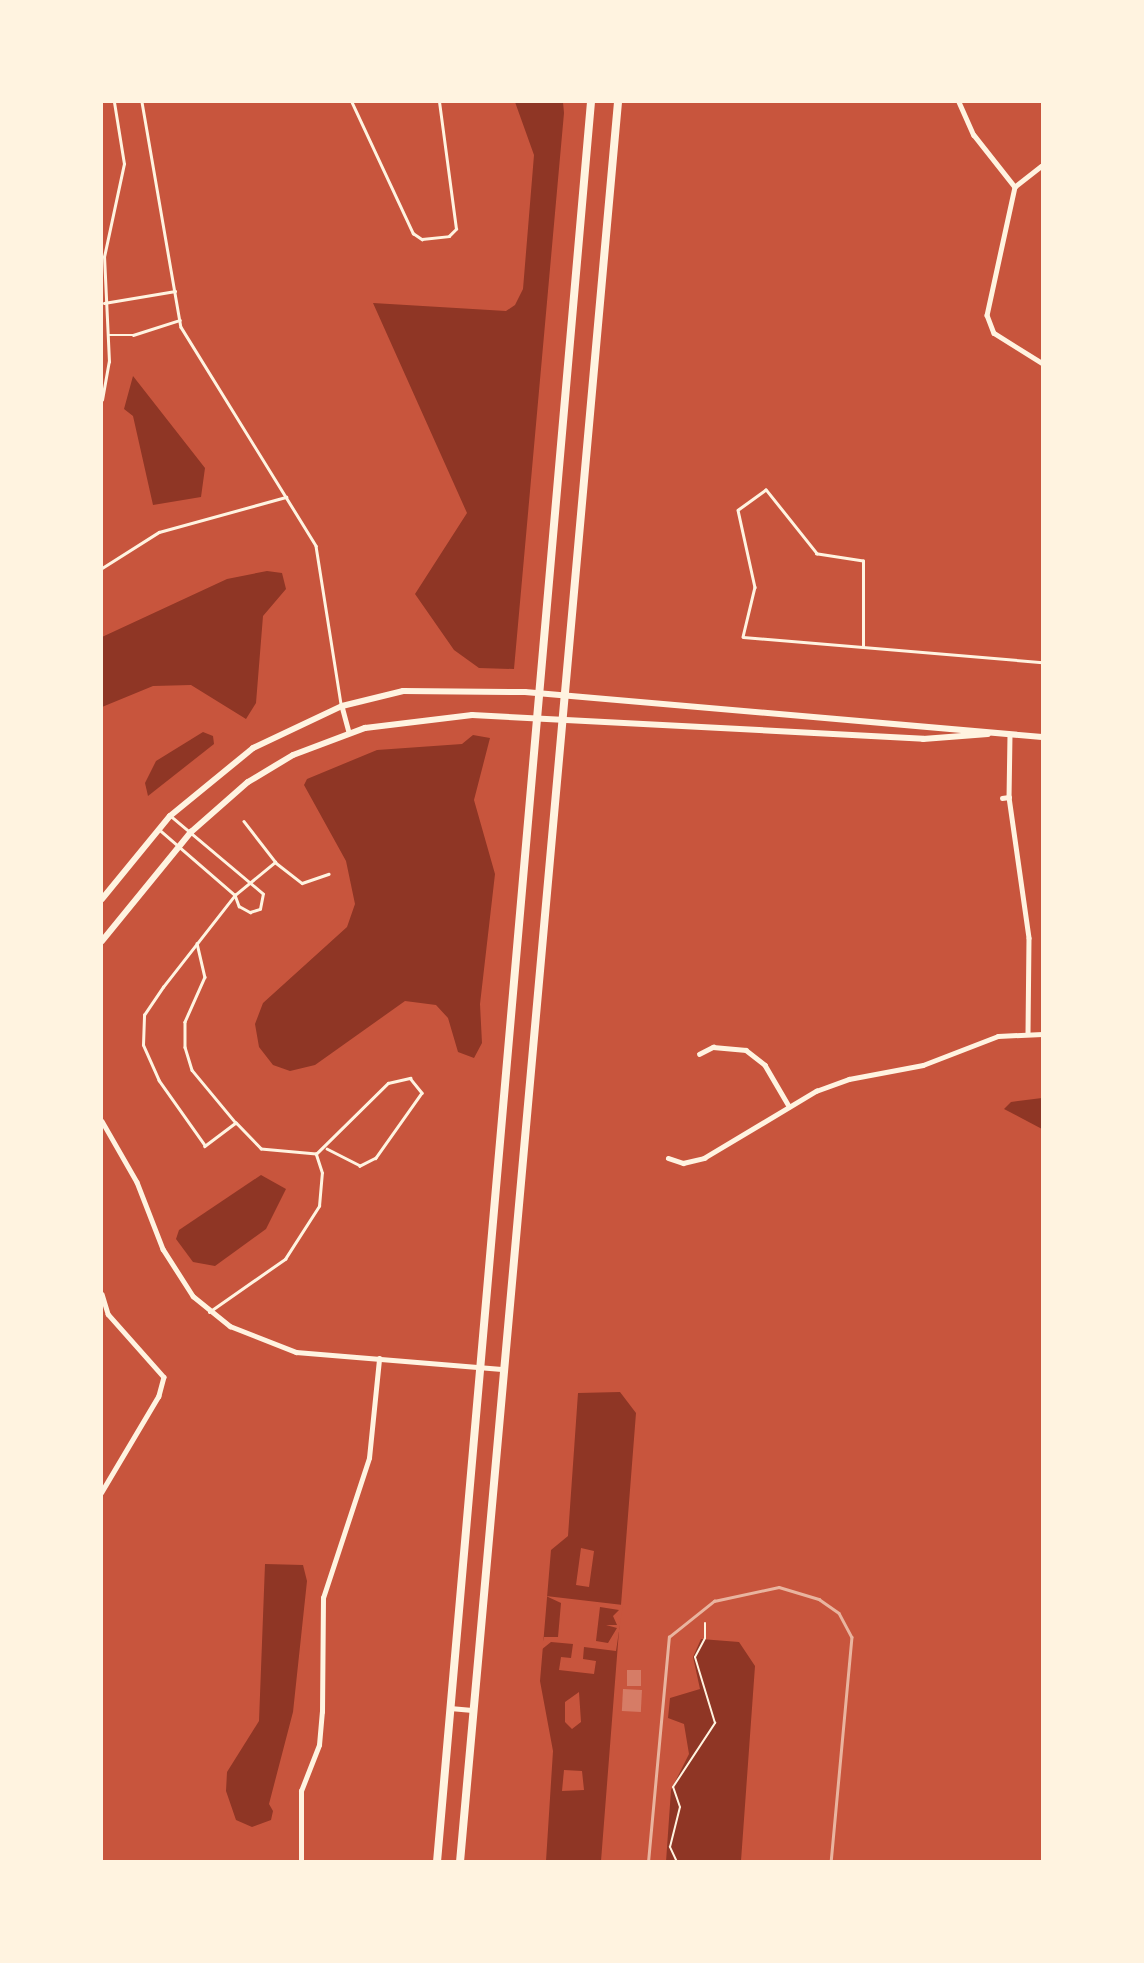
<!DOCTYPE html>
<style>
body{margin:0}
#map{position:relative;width:1144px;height:1963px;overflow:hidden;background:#c8553d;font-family:Rubik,sans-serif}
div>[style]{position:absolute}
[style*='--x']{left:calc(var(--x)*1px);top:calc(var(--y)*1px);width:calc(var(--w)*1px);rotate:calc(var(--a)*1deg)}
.water>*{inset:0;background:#8f3625}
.pier>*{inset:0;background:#c8553d}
.building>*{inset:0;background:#d67c66;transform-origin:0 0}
.path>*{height:2px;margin:-1px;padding:0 1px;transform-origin:1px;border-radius:1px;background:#fff3e0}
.service>*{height:2.5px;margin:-1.25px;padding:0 1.25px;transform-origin:1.25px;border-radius:1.25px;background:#fff3e0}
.minor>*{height:4.5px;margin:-2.25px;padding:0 2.25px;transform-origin:2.25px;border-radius:2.25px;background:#fff3e0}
.tertiary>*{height:6px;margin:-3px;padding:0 3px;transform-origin:3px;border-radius:3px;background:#fff3e0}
.primary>*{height:8px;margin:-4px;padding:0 4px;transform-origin:4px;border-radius:4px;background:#fff3e0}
.rail>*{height:2.5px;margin:-1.25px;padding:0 1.25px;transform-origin:1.25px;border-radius:1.25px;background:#e9b49f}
span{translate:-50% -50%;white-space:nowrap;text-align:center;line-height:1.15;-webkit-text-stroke:7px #fff3e0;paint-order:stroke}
.frame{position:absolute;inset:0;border:103px solid #fff3e0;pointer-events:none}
</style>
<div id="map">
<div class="water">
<i style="clip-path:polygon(515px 102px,563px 102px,564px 113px,514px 669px,479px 668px,454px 650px,415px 594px,467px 513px,373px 303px,506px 311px,515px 305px,523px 289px,534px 155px)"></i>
<i style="clip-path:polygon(133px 376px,205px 468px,201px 497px,153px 505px,133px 416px,124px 409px)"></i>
<i style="clip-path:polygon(267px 571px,282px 573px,286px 589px,263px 616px,256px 703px,246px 719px,191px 685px,153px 686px,102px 707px,102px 637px,227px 579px)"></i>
<i style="clip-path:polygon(203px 732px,213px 736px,214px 744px,148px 796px,145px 783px,156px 761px)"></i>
<i style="clip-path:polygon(473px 735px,490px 738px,474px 800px,495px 874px,480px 1004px,482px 1043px,474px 1058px,458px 1052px,448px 1018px,436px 1005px,405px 1001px,315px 1065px,290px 1071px,273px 1065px,259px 1047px,255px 1024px,263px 1003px,347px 927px,355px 904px,346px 861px,304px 785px,307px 779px,377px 750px,462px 744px)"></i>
<i style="clip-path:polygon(1042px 1098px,1042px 1129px,1004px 1109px,1011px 1102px)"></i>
<i style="clip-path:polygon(261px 1175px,286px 1189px,266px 1229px,215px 1266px,193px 1262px,176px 1239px,179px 1230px)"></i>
<i style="clip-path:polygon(evenodd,620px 1392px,636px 1413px,601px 1861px,546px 1861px,553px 1751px,540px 1681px,551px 1550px,568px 1536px,578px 1393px,620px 1392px,581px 1548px,594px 1551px,589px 1587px,576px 1585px,581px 1548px,620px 1392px,579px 1692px,581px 1722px,572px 1729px,565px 1722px,565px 1702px,579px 1692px,620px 1392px,564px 1770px,582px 1771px,584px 1790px,562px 1791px,564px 1770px)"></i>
<i style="clip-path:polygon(265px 1564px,303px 1565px,307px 1581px,293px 1712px,269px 1804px,273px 1811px,271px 1820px,252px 1827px,236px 1820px,226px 1791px,227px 1772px,259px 1721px)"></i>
<i style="clip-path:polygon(701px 1639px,739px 1642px,755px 1666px,741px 1861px,666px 1862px,671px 1790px,689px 1754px,684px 1724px,668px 1718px,670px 1698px,700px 1689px,693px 1657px)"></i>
</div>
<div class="pier">
<i style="clip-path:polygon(evenodd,546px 1596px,623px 1605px,616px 1651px,584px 1647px,583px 1659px,596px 1661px,594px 1674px,559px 1670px,561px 1657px,571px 1658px,573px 1644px,551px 1642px,541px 1650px,544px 1637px,558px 1637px,561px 1603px,546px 1596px,600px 1607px,619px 1610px,613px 1616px,617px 1625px,606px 1625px,617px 1628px,608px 1643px,596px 1641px,600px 1607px)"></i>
</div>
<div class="building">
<i style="left:627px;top:1670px;width:14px;height:16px"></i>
<i style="left:623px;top:1689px;width:19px;height:22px;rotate:3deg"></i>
</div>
<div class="path">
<i style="--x:677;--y:1862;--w:17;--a:-115"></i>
<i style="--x:670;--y:1847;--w:41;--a:-76"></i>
<i style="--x:680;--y:1807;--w:21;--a:-109"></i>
<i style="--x:673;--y:1787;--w:77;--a:-56.7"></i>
<i style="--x:715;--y:1723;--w:69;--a:-106.9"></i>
<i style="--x:695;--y:1657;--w:21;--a:-62"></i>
<i style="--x:705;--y:1638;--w:15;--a:-90"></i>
</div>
<div class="service">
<i style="--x:142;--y:102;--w:228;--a:80.2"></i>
<i style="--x:181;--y:327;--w:257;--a:58.3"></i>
<i style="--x:316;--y:546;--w:160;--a:81"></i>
<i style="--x:352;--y:102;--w:145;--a:65"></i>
<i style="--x:413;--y:233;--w:11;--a:34"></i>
<i style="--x:422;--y:239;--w:27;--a:-6"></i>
<i style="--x:449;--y:236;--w:10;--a:-45"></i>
<i style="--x:456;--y:229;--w:128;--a:-97.6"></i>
<i style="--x:104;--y:303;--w:72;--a:-9.6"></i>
<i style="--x:109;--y:335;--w:24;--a:0"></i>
<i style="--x:133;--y:335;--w:49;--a:-17.7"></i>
<i style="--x:102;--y:400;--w:39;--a:-80"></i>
<i style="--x:109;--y:362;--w:105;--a:-92.7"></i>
<i style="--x:104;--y:257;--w:95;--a:-77.9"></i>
<i style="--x:124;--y:164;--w:63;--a:-99.2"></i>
<i style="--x:102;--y:568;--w:67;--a:-32.3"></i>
<i style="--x:159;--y:532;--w:132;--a:-15.4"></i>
<i style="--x:863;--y:647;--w:86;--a:-90"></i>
<i style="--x:863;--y:561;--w:47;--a:-171.3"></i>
<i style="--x:817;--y:554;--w:82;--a:-128.6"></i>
<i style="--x:766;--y:490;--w:34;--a:144"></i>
<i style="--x:738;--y:510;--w:79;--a:77.6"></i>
<i style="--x:755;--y:587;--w:51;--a:103.5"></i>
<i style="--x:743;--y:637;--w:300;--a:4.8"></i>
<i style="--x:161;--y:831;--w:98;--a:40.9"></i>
<i style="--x:235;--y:895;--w:12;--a:70"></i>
<i style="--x:239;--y:906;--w:13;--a:29"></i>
<i style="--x:250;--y:912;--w:10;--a:-17"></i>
<i style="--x:260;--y:909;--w:15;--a:-79"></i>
<i style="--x:263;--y:894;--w:121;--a:-140"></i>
<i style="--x:275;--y:862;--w:34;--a:38"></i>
<i style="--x:302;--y:883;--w:28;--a:-19"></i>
<i style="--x:197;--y:943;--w:35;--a:77"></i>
<i style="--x:205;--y:977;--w:49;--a:114"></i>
<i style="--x:185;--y:1022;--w:25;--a:90"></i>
<i style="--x:185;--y:1047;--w:24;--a:73"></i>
<i style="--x:192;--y:1070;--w:69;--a:50.3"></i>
<i style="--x:316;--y:1154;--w:101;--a:-44.6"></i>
<i style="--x:388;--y:1083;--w:23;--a:-13"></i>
<i style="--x:410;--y:1078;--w:19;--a:51"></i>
<i style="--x:422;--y:1093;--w:80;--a:125.3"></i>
<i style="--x:376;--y:1158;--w:18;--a:153"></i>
<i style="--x:360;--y:1166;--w:37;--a:-153"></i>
<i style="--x:209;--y:1312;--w:93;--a:-34.9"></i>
<i style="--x:285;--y:1259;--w:63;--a:-57.3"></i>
<i style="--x:319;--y:1206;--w:33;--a:-85"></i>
<i style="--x:322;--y:1173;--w:20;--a:-108"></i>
<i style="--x:316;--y:1154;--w:55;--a:-174.8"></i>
<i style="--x:261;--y:1149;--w:36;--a:-134"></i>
<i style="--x:236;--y:1123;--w:39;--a:143"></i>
<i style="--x:205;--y:1146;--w:80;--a:-125.3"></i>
<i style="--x:159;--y:1081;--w:39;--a:-114"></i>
<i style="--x:143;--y:1045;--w:30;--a:-88"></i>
<i style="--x:144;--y:1015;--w:34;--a:-56"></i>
<i style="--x:163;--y:987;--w:117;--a:-52"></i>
<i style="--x:235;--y:895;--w:52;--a:-39.5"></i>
<i style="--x:275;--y:862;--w:51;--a:-127.8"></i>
</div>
<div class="minor">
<i style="--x:959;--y:102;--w:36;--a:66"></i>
<i style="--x:974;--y:135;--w:66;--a:51.7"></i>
<i style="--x:1042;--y:166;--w:34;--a:142"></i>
<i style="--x:1015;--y:187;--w:131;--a:102.3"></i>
<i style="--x:987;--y:315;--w:19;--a:69"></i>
<i style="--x:994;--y:333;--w:57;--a:32"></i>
<i style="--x:342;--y:706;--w:28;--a:75"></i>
<i style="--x:1010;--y:735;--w:62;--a:90.9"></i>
<i style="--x:1009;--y:797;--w:142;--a:81.9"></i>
<i style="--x:1029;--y:938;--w:95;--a:90.6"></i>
<i style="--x:1002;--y:798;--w:7;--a:-8"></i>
<i style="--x:699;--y:1054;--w:16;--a:-27"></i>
<i style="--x:713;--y:1047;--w:33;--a:5"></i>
<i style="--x:746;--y:1050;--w:24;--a:38"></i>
<i style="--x:765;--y:1065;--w:48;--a:59.7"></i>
<i style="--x:102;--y:1121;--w:70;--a:60.2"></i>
<i style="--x:137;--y:1182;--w:72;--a:68.8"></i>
<i style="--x:163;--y:1249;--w:56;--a:57.4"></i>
<i style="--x:193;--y:1296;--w:48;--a:39"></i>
<i style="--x:230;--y:1326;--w:71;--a:21.5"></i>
<i style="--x:296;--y:1352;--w:206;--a:4.7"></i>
<i style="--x:668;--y:1158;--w:16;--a:18"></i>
<i style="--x:683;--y:1163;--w:22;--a:-13"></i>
<i style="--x:704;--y:1158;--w:131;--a:-30.9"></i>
<i style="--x:816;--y:1091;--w:35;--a:-20"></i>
<i style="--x:849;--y:1079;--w:75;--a:-10.7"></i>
<i style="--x:923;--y:1065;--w:80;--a:-21.1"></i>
<i style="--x:998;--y:1036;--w:44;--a:-2.6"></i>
<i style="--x:102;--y:1294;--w:21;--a:73"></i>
<i style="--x:108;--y:1314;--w:84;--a:48.4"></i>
<i style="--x:164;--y:1377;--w:20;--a:105"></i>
<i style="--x:159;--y:1396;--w:112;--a:120.7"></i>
<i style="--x:450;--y:1708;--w:22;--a:5"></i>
<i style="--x:301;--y:1862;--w:71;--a:-90"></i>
<i style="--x:301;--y:1791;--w:49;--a:-68.6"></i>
<i style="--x:319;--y:1745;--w:33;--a:-85"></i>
<i style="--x:322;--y:1712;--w:114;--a:-89.5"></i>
<i style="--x:323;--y:1598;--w:147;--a:-71.8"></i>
<i style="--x:369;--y:1458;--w:100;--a:-84.2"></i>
</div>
<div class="tertiary">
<i style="--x:102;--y:899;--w:107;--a:-50.7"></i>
<i style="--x:170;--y:816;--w:107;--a:-39.3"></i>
<i style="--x:253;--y:748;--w:98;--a:-25.3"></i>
<i style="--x:342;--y:706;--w:63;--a:-13.8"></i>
<i style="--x:403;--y:691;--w:122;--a:0.5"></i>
<i style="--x:525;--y:692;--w:519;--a:4.97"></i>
<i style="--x:102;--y:941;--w:141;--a:-50.8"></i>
<i style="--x:191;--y:832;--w:76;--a:-41.3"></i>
<i style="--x:248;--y:782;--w:52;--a:-31"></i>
<i style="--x:293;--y:755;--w:77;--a:-20.6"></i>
<i style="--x:365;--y:728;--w:108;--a:-6.9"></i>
<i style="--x:472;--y:715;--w:452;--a:3"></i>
<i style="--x:923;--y:739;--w:65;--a:-4.4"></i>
</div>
<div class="primary">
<i style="--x:437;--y:1862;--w:1767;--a:-85"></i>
<i style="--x:460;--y:1862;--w:1767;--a:-84.87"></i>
</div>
<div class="rail">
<i style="--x:648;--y:1862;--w:226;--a:-84.7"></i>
<i style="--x:669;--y:1637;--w:58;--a:-38.7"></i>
<i style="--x:714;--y:1601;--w:66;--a:-12.2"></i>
<i style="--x:779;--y:1587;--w:42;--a:16.7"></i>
<i style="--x:819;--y:1599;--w:24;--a:35"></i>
<i style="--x:839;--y:1613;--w:27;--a:62"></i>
<i style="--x:852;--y:1637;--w:226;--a:95.3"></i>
</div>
<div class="frame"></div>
</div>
